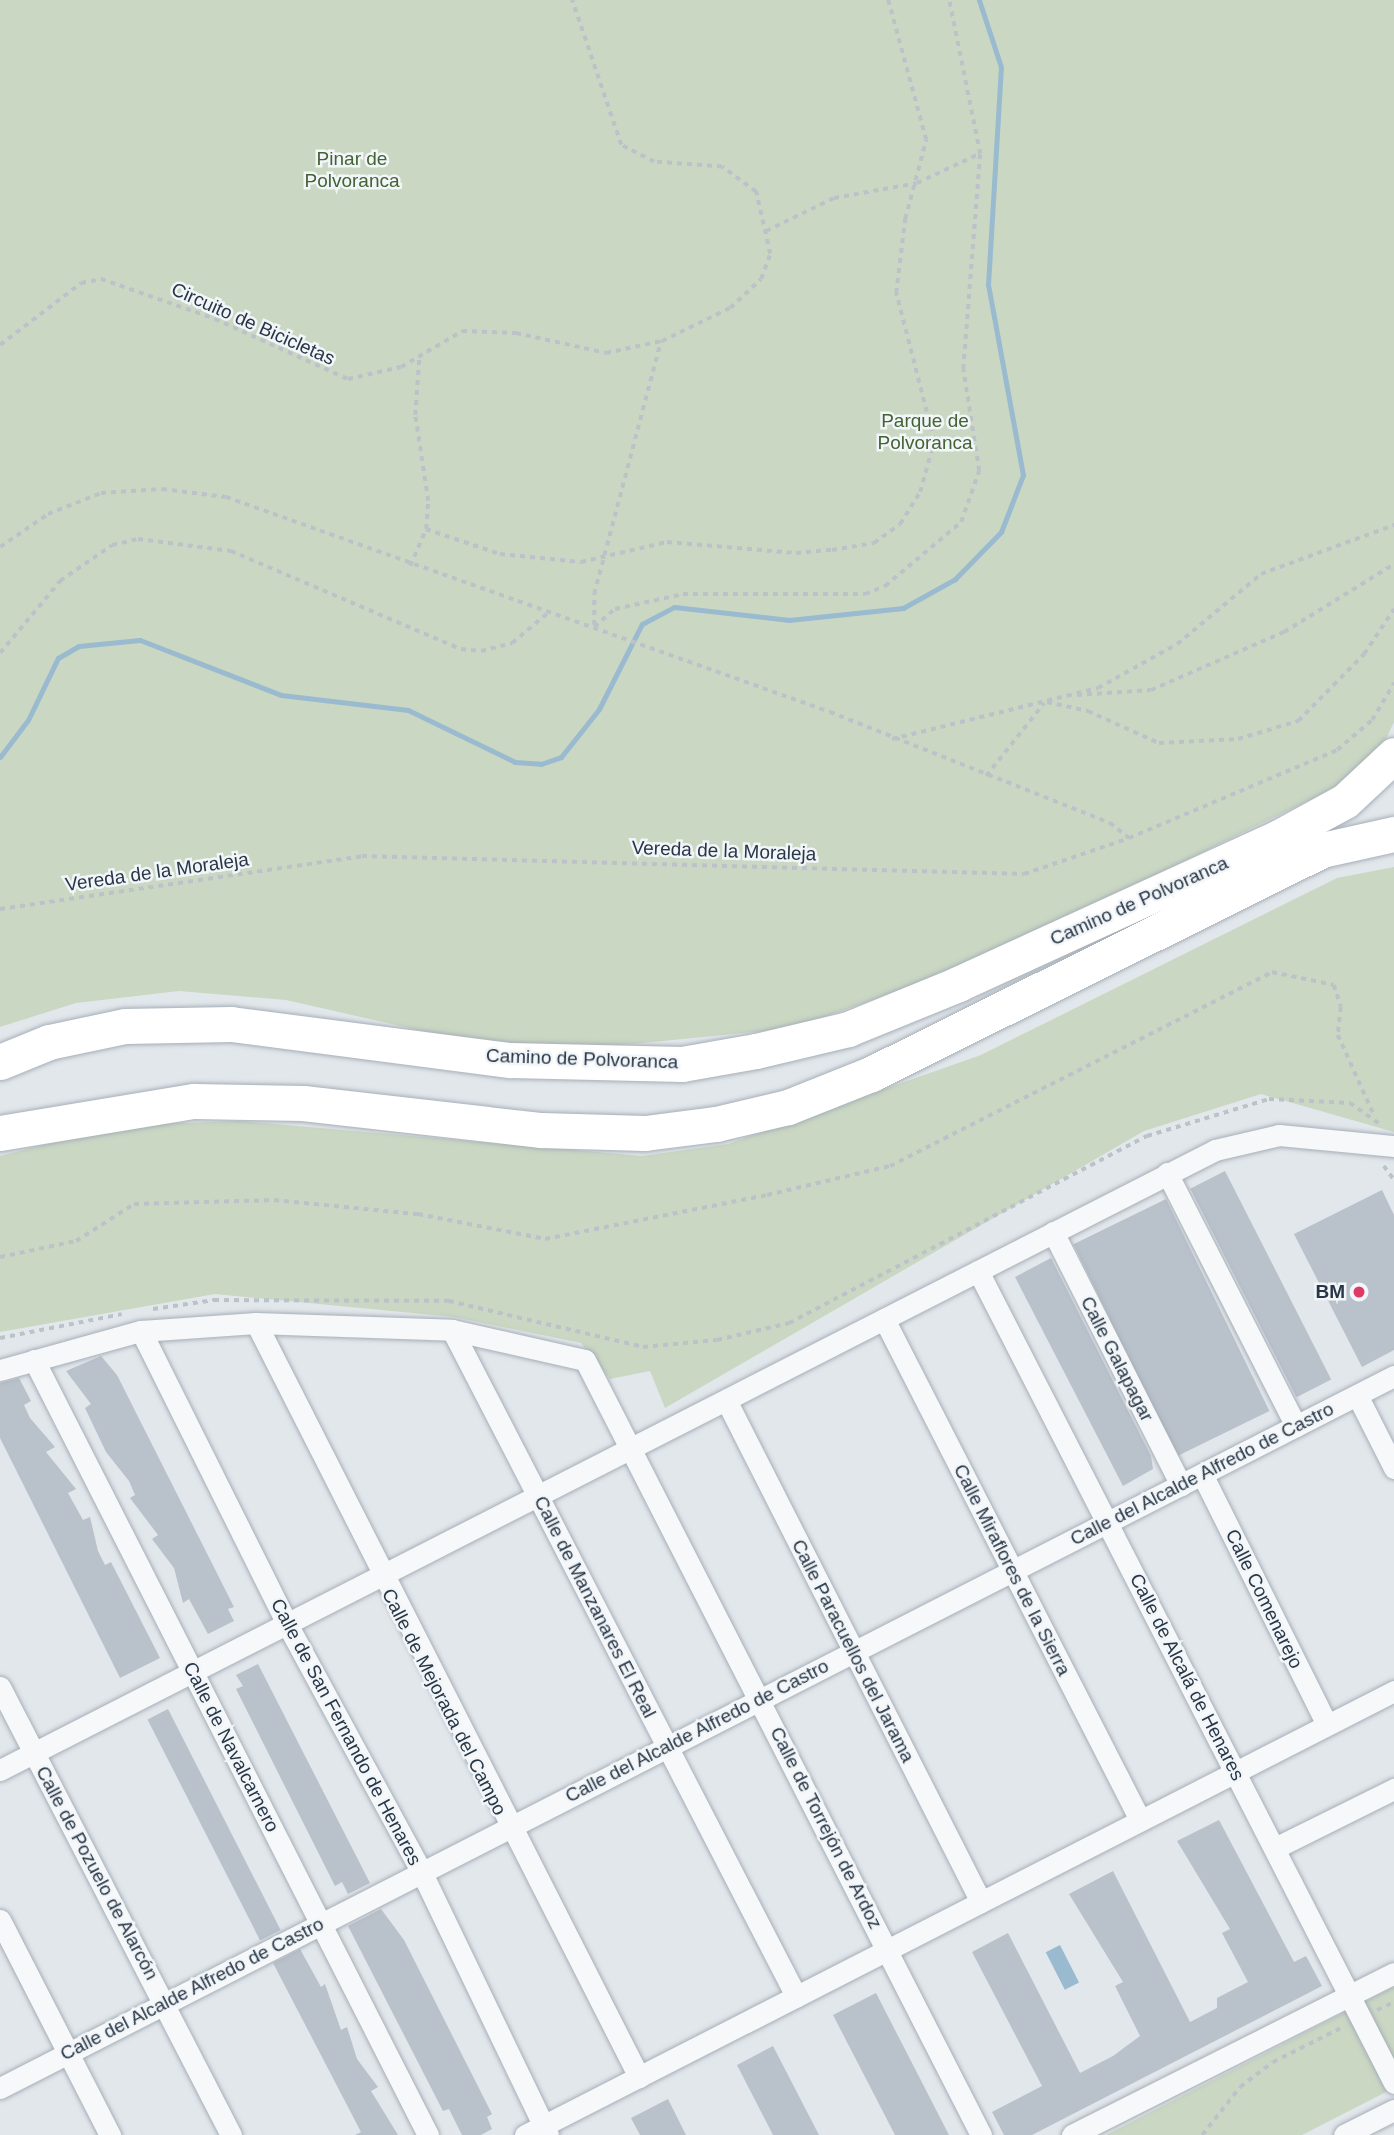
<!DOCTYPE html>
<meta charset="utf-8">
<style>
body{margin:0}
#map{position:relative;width:1394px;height:2135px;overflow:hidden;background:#e2e7ec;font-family:Arial,sans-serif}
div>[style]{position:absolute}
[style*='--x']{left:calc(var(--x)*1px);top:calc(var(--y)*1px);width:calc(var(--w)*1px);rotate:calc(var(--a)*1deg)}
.green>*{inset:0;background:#cad7c3}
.water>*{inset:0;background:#9abad0;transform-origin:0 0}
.stream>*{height:5px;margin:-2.5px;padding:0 2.5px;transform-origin:2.5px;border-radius:2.5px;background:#9abad0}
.building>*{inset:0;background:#b9c1cb;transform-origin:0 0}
.path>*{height:3.5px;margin-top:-1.75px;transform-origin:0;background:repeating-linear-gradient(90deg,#bcc2c8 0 5px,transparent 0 10px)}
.roads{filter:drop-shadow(0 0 2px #a6afb7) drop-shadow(0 0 2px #a6afb7)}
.minor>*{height:21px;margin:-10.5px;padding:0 10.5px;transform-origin:10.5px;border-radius:10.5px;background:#f6f8fa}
.trunk>*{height:35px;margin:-17.5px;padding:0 17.5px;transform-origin:17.5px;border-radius:17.5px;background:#fff}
.dots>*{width:19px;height:19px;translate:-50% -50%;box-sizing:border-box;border:4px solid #f3f6f9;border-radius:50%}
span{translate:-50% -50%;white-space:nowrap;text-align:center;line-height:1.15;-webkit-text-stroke:5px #f3f6f9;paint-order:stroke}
.park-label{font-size:19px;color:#426434}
.street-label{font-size:19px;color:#283747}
.poi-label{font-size:19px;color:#283747;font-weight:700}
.right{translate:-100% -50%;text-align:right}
</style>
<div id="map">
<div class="green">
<i style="clip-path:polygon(0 0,1394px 0,1394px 722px,1384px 743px,1332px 789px,1133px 886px,948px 973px,793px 1028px,561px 1051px,440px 1035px,286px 1000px,179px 991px,76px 1003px,0 1027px)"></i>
<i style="clip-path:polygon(1394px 867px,1394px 1132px,1261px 1094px,1144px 1131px,665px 1408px,650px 1371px,610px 1379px,581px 1343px,454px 1317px,215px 1294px,0 1332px,0 1156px,123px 1125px,239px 1121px,642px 1156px,728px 1144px,981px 1055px,1337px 878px)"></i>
<i style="clip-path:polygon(1394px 1987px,1394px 2088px,1302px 2135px,1106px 2135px)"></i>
</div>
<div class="water">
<i style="left:1060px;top:1945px;width:42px;height:16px;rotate:63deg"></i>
</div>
<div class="stream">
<i style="--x:0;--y:757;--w:46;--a:-52.9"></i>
<i style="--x:28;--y:720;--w:69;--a:-64.2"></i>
<i style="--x:58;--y:658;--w:24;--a:-30"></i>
<i style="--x:79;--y:646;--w:61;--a:-5.6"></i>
<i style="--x:140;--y:640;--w:151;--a:21.3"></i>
<i style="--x:281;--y:695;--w:128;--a:6.7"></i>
<i style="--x:408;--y:710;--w:119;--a:25.9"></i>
<i style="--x:515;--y:762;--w:26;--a:4"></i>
<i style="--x:541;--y:764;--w:21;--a:-19"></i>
<i style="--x:561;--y:757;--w:61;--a:-51.6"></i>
<i style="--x:599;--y:709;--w:95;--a:-63.2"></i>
<i style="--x:642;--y:624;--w:36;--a:-28"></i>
<i style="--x:674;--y:607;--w:116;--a:6.4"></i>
<i style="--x:789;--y:620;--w:115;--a:-6"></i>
<i style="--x:903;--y:608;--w:60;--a:-29.1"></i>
<i style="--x:955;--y:579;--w:66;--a:-45.6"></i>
<i style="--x:1001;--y:532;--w:61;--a:-68.9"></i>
<i style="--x:1023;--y:475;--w:193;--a:-100.4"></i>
<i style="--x:988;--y:285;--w:218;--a:-86.6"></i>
<i style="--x:1001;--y:67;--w:71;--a:-108.2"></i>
</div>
<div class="building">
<i style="left:1225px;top:1171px;width:234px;height:39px;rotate:63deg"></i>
<i style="clip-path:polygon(1382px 1190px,1394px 1215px,1394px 1350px,1362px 1367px,1294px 1234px)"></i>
<i style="left:1166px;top:1199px;width:236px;height:103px;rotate:64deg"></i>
<i style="clip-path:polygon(1051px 1258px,1151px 1456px,1153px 1469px,1123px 1486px,1015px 1277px)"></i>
<i style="clip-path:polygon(101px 1356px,117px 1375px,234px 1607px,228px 1609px,234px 1621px,208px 1634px,189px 1599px,183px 1603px,174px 1568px,152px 1539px,158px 1535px,130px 1498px,135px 1495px,129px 1481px,106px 1452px,85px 1408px,91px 1404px,66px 1371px)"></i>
<i style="clip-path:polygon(19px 1378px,31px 1401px,24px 1405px,30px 1418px,55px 1447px,46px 1452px,76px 1489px,68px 1493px,83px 1520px,90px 1517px,98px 1551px,105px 1565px,111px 1562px,160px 1658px,120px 1678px,0 1438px,0 1383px)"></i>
<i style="clip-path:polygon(258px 1664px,370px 1883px,348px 1894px,342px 1882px,335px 1886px,236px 1689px,243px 1686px,236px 1675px)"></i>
<i style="left:168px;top:1709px;width:248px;height:23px;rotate:63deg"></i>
<i style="clip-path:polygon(1219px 1820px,1294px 1962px,1306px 1956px,1322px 1986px,1032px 2135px,1004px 2135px,992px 2112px,1042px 2086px,972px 1952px,1008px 1933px,1080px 2073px,1113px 2056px,1140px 2036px,1115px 1986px,1123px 1982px,1069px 1894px,1113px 1871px,1190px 2022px,1217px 2008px,1217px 1998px,1248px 1982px,1222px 1933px,1230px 1929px,1177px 1841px)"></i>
<i style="clip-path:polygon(381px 1909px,404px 1940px,492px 2114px,487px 2117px,492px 2129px,481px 2135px,462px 2135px,449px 2109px,443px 2111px,348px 1926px)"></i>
<i style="clip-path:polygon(300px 1949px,321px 1987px,325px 1984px,341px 2030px,347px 2027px,357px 2059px,378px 2087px,371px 2091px,398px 2135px,355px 2135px,361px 2132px,273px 1963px)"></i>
<i style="clip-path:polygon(876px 1993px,949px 2135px,895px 2135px,833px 2015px)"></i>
<i style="clip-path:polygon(773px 2046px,819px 2135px,773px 2135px,737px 2065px)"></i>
<i style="clip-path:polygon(668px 2099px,686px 2135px,640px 2135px,631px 2118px)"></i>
</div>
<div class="path">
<i style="--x:766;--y:231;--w:76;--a:-25.9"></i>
<i style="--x:834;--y:198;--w:84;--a:-10.2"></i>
<i style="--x:917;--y:183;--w:68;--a:-25.1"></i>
<i style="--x:0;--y:345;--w:102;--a:-37.4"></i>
<i style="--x:81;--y:283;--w:20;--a:-11"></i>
<i style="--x:101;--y:279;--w:121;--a:19.3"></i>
<i style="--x:215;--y:319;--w:146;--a:24.3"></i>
<i style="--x:348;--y:379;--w:54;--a:-12.8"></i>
<i style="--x:401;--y:367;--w:71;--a:-30.5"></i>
<i style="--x:462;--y:331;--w:54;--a:2.1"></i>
<i style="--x:516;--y:333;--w:92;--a:12.5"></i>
<i style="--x:606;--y:353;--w:57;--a:-12.1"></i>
<i style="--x:662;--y:341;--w:76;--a:-25.9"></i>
<i style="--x:730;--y:308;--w:42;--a:-43.1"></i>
<i style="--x:761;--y:279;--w:27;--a:-70"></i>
<i style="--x:770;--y:254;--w:64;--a:-102.7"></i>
<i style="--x:756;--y:192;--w:42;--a:-143.7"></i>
<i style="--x:722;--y:167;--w:68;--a:-175.8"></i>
<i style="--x:654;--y:162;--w:37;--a:-153"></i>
<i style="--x:621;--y:145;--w:153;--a:-108.7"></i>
<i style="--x:426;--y:529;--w:78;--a:18.7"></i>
<i style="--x:500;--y:554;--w:81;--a:5.6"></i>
<i style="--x:581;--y:562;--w:88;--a:-13.1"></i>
<i style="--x:667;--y:542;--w:129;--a:4.9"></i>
<i style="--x:796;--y:553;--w:36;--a:-5"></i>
<i style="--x:832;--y:550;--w:43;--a:-9.5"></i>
<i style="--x:874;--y:543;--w:32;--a:-36"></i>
<i style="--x:900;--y:524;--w:38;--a:-58"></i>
<i style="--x:920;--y:492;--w:53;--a:-74.6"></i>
<i style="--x:934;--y:441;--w:153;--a:-104.4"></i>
<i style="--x:896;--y:293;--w:75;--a:-83.1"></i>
<i style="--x:905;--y:219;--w:82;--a:-75.1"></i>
<i style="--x:926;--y:140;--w:145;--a:-105.2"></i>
<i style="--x:0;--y:547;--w:58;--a:-34.5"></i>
<i style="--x:48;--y:514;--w:57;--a:-21.6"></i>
<i style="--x:101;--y:493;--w:61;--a:-3.8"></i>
<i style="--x:162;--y:489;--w:64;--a:7.1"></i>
<i style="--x:226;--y:497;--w:641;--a:19.59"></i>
<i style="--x:830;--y:712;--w:301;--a:21.6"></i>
<i style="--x:1110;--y:823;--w:24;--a:38"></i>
<i style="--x:410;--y:566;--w:40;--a:-66.6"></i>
<i style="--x:426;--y:529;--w:28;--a:-86"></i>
<i style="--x:428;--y:501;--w:87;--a:-98.6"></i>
<i style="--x:415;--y:415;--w:56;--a:-85.9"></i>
<i style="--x:594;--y:625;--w:31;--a:-90"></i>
<i style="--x:594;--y:594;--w:262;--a:-75.2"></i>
<i style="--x:594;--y:627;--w:28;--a:-41"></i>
<i style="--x:615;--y:609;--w:70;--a:-12.4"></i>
<i style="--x:683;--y:594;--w:182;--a:0"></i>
<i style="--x:865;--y:594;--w:22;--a:-22"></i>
<i style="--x:885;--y:586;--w:99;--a:-40.1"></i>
<i style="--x:961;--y:522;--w:54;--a:-70.6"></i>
<i style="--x:979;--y:471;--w:103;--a:-98.9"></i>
<i style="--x:963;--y:369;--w:216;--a:-85.5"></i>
<i style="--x:980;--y:154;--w:157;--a:-101.4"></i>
<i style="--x:0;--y:653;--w:94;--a:-50.2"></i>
<i style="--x:60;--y:581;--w:63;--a:-34.7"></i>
<i style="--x:112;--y:545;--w:27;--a:-13"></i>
<i style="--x:138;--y:539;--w:94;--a:7.4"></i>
<i style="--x:231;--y:551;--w:250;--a:23.1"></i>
<i style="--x:461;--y:649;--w:20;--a:6"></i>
<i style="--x:481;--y:651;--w:32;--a:-14"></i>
<i style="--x:512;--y:643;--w:48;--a:-40"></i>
<i style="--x:1077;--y:695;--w:74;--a:-3.9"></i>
<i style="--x:1151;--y:690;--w:145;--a:-23.6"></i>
<i style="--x:1284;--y:632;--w:129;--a:-31.7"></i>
<i style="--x:1047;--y:702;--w:42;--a:12.4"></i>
<i style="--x:1088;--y:711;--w:78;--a:24.3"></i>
<i style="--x:1159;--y:743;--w:79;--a:-2.9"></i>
<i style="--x:1238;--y:739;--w:63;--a:-16.7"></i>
<i style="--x:1298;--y:721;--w:94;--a:-45.4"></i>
<i style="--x:1364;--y:654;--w:54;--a:-56.3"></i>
<i style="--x:892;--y:739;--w:212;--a:-13.9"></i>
<i style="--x:1098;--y:688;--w:90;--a:-29.1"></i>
<i style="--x:1177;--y:644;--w:109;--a:-39.8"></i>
<i style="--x:1261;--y:574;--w:142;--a:-20.2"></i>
<i style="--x:986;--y:776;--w:93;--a:-51.5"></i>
<i style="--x:0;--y:909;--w:366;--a:-8.3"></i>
<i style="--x:362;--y:856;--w:662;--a:1.56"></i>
<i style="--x:1024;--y:874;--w:111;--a:-18.9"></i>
<i style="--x:1129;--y:838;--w:226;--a:-22.9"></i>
<i style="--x:1337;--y:750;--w:46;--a:-40.6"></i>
<i style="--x:1372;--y:720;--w:43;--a:-59.3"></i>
<i style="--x:1384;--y:1166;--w:17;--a:54"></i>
<i style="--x:0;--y:1257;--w:78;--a:-11.9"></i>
<i style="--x:76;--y:1241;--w:69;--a:-32.5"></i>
<i style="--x:134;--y:1204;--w:140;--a:-1.6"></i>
<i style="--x:274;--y:1200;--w:145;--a:5.6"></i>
<i style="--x:418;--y:1214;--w:129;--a:11.1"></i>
<i style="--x:545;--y:1239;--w:226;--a:-11.2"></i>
<i style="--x:767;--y:1195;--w:126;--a:-13.3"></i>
<i style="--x:890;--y:1166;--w:428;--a:-26.9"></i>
<i style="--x:1272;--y:972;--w:63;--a:11.8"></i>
<i style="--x:1334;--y:985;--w:23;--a:72"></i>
<i style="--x:1341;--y:1007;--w:28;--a:96"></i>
<i style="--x:1338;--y:1035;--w:88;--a:65.8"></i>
<i style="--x:153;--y:1309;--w:62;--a:-8.4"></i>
<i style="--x:214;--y:1300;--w:235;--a:0.2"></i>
<i style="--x:449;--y:1301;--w:199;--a:13.3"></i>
<i style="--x:643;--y:1347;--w:74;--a:-5.4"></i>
<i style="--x:717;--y:1340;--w:74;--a:-13.3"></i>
<i style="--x:789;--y:1323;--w:404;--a:-27.6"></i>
<i style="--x:1147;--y:1136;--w:127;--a:-16.9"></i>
<i style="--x:1269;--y:1099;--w:81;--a:2.8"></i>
<i style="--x:1350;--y:1103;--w:39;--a:35"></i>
<i style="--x:0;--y:1338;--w:124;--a:-11.1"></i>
<i style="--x:1377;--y:2010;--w:19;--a:-25"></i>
<i style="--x:1202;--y:2135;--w:61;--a:-51.6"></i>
<i style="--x:1240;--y:2087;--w:41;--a:-37.1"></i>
<i style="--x:1273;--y:2062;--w:80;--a:-26.6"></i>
</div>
<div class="roads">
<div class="minor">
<i style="--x:1167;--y:1173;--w:284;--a:63"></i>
<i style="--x:1053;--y:1232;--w:284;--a:63.2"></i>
<i style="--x:978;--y:1271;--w:912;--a:62.87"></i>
<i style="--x:884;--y:1319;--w:563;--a:62.93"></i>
<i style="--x:256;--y:1323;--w:846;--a:63.07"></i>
<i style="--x:452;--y:1330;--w:750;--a:62.68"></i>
<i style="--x:141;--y:1331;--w:327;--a:63.5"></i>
<i style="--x:287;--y:1624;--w:281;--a:61.5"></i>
<i style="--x:421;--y:1871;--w:293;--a:64.3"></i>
<i style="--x:34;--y:1360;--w:869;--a:63.05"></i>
<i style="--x:0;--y:1370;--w:146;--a:-15.5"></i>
<i style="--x:141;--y:1331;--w:115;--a:-4"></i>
<i style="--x:256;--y:1323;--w:196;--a:2"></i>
<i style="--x:452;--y:1330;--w:136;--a:12.7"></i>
<i style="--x:585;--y:1360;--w:870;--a:62.93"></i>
<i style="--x:1357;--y:1395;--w:82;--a:63.1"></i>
<i style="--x:726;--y:1400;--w:563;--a:63.07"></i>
<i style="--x:1202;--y:1474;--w:280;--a:63.5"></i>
<i style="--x:0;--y:1687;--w:504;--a:62.72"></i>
<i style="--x:0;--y:1770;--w:1364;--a:-27.03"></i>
<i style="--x:1215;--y:1150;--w:66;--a:-13.2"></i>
<i style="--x:1279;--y:1135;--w:116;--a:5.5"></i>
<i style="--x:1275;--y:1848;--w:133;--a:-26.4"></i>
<i style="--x:0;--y:1920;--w:242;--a:62.9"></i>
<i style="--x:0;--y:2088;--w:1565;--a:-27.06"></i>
<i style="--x:525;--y:2135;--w:976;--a:-27.06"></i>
<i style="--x:1072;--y:2135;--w:360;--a:-26.7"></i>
<i style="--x:1344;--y:2135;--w:56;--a:-26.6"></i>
</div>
<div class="trunk">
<i style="--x:0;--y:1062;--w:53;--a:-22.2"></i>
<i style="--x:49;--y:1042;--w:78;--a:-11.9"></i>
<i style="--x:125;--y:1026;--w:106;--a:-1.1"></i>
<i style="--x:231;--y:1024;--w:281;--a:7.4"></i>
<i style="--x:510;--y:1060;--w:172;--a:1.3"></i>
<i style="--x:682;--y:1064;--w:75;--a:-10"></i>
<i style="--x:756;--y:1051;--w:95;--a:-13.4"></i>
<i style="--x:848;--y:1029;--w:119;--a:-22.2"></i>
<i style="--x:958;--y:984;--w:351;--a:-24.6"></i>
<i style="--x:1277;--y:838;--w:77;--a:-28.6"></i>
<i style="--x:1345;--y:801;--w:67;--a:-43.2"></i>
<i style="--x:0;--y:1133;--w:197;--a:-9.4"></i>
<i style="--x:194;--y:1101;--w:109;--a:1.1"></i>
<i style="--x:303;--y:1103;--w:240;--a:6.5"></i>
<i style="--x:541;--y:1130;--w:104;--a:1.7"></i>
<i style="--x:645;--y:1133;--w:72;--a:-7.2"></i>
<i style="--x:716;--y:1124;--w:74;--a:-13.3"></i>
<i style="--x:788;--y:1107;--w:89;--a:-21.7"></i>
<i style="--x:871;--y:1074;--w:504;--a:-26.41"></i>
<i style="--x:1322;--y:850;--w:74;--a:-12.5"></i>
</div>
</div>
<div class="dots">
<i style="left:1359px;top:1292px;background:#dd3b66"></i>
</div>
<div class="park-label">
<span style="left:352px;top:170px">Pinar de<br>Polvoranca</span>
<span style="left:925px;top:432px">Parque de<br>Polvoranca</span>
</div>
<div class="street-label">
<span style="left:253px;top:324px;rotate:24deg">Circuito de Bicicletas</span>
<span style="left:724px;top:851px;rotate:2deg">Vereda de la Moraleja</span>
<span style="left:157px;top:872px;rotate:-8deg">Vereda de la Moraleja</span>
<span style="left:1139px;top:901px;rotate:-24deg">Camino de Polvoranca</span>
<span style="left:582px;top:1059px;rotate:2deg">Camino de Polvoranca</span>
<span style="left:1117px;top:1359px;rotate:63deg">Calle Galapagar</span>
<span style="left:1202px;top:1474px;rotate:-27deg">Calle del Alcalde Alfredo de Castro</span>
<span style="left:1012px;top:1570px;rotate:63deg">Calle Miraflores de la Sierra</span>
<span style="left:1264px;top:1599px;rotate:64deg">Calle Comenarejo</span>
<span style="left:595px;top:1607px;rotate:63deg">Calle de Manzanares El Real</span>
<span style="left:853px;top:1651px;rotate:63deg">Calle Paracuellos del Jarama</span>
<span style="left:1187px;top:1677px;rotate:63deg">Calle de Alcalá de Henares</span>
<span style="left:444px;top:1702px;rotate:63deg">Calle de Mejorada del Campo</span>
<span style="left:697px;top:1731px;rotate:-27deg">Calle del Alcalde Alfredo de Castro</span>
<span style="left:346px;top:1732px;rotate:62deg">Calle de San Fernando de Henares</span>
<span style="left:231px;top:1747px;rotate:63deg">Calle de Navalcarnero</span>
<span style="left:826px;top:1828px;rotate:63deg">Calle de Torrejón de Ardoz</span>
<span style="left:97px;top:1873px;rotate:62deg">Calle de Pozuelo de Alarcón</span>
<span style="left:192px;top:1989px;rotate:-27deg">Calle del Alcalde Alfredo de Castro</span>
</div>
<div class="poi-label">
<span class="right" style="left:1345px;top:1292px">BM</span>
</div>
</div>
